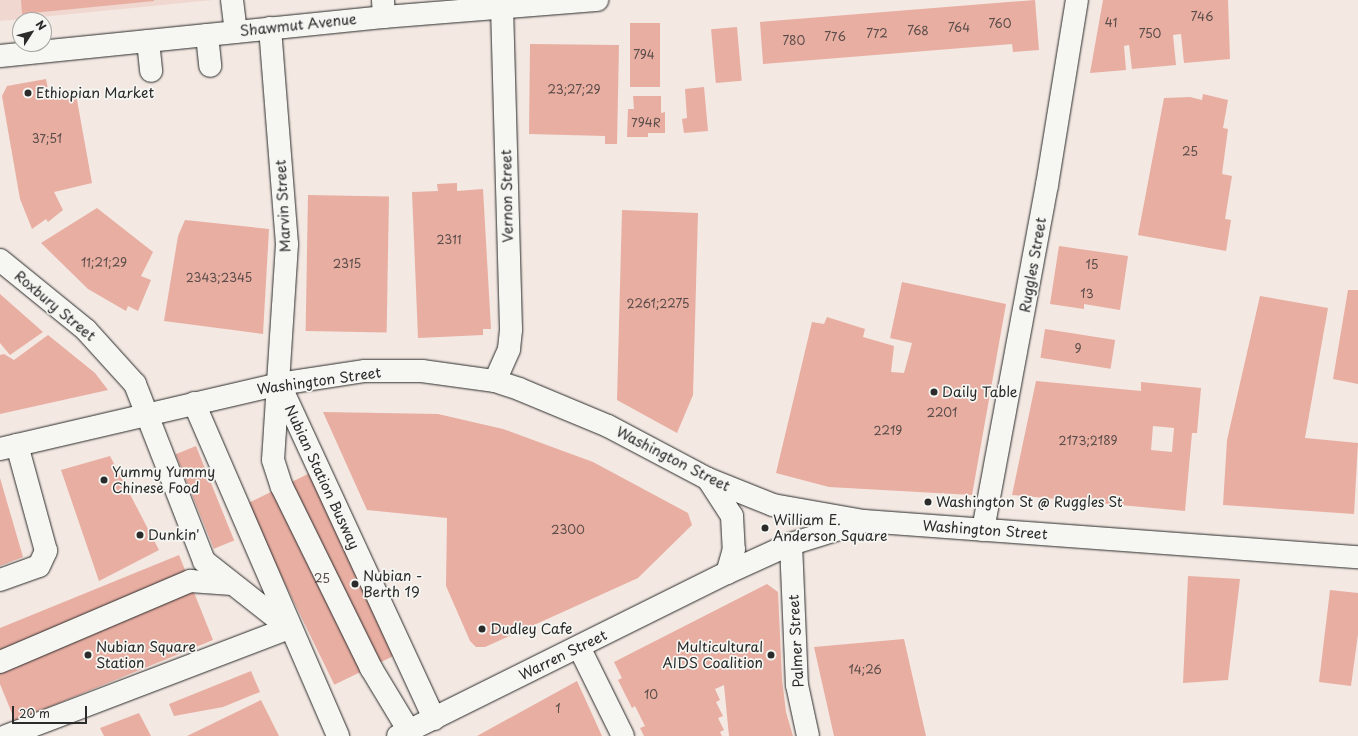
<!DOCTYPE html>
<style>
body{margin:0}
#map{position:relative;width:1358px;height:736px;overflow:hidden;background:#f3e8e2;font-family:"Playpen Sans",sans-serif}
div>[style]{position:absolute}
[style*='--x']{left:calc(var(--x)*1px);top:calc(var(--y)*1px);width:calc(var(--w)*1px);rotate:calc(var(--a)*1deg)}
.built>*{inset:0;background:#f0d7cf}
.building>*{inset:0;background:#e8aea2;transform-origin:0 0}
.roads{filter:drop-shadow(0 0 1px #2b2b2b) drop-shadow(0 0 1px #2b2b2b)}
.minor>*{height:22px;margin:-11px;padding:0 11px;transform-origin:11px;border-radius:11px;background:#f6f6f2}
.major>*{height:22px;margin:-11px;padding:0 11px;transform-origin:11px;border-radius:11px;background:#f6f6f2}
.dots>*{width:11px;height:11px;translate:-50% -50%;box-sizing:border-box;border:2px solid #f6f6f2;border-radius:50%}
span{translate:-50% -50%;white-space:nowrap;text-align:center;line-height:1.15;-webkit-text-stroke:3.5px #f6f6f2;paint-order:stroke}
.number-label{font-size:12px;color:#5a4c49}
.number-label span{-webkit-text-stroke-width:0}
.street-label{font-size:14px;color:#2b2b2b}
.poi-label{font-size:14px;color:#2b2b2b}
.left{translate:0 -50%;text-align:left}
.right{translate:-100% -50%;text-align:right}
.north{position:absolute;left:12px;top:12px;width:40px;height:40px;box-sizing:border-box;background:#f6f6f2;border:1px solid #a5a5a2;border-radius:50%;rotate:54deg;font-size:11px;font-weight:700;line-height:16px;text-align:center;color:#2b2b2b}
.north::after{content:'';display:block;margin:auto;width:14px;height:18px;background:#2b2b2b;clip-path:polygon(50% 0,100% 100%,50% 72%,0 100%)}
.scale{position:absolute;left:12px;top:706px;width:75px;height:18px;box-sizing:border-box;border:2px solid #2b2b2b;border-top:0;padding-left:5px;font-size:12px;line-height:14px;white-space:nowrap;color:#2b2b2b;-webkit-text-stroke:3px #f6f6f2;paint-order:stroke}
</style>
<div id="map">
<div class="built">
<i style="clip-path:polygon(0 0,213px 0,0 21px)"></i>
</div>
<div class="building">
<i style="clip-path:polygon(21px 0,154px 0,154px 1px,22px 14px)"></i>
<i style="clip-path:polygon(1035px 0,1039px 50px,1013px 52px,1012px 44px,763px 64px,760px 22px)"></i>
<i style="clip-path:polygon(1103px 0,1228px 0,1230px 59px,1184px 63px,1181px 34px,1173px 35px,1176px 65px,1132px 69px,1129px 45px,1124px 46px,1126px 70px,1090px 73px)"></i>
<i style="left:660px;top:23px;width:64px;height:30px;rotate:90deg"></i>
<i style="left:737px;top:27px;width:54px;height:26px;rotate:85deg"></i>
<i style="clip-path:polygon(530px 44px,619px 45px,617px 144px,605px 144px,605px 136px,529px 134px)"></i>
<i style="clip-path:polygon(46px 79px,49px 94px,75px 89px,92px 183px,54px 192px,63px 210px,48px 222px,46px 219px,32px 229px,20px 199px,2px 96px,7px 86px)"></i>
<i style="clip-path:polygon(704px 87px,708px 131px,684px 133px,682px 119px,687px 118px,685px 89px)"></i>
<i style="clip-path:polygon(1203px 94px,1228px 100px,1223px 128px,1228px 129px,1222px 174px,1232px 176px,1225px 219px,1231px 220px,1226px 251px,1138px 235px,1164px 98px,1190px 97px,1202px 100px)"></i>
<i style="clip-path:polygon(633px 96px,661px 96px,661px 113px,665px 112px,665px 133px,648px 133px,648px 137px,627px 137px,628px 109px,634px 109px)"></i>
<i style="clip-path:polygon(457px 183px,457px 191px,483px 189px,491px 329px,483px 329px,483px 335px,418px 338px,412px 192px,438px 191px,437px 184px)"></i>
<i style="left:308px;top:195px;width:81px;height:136px;rotate:1deg"></i>
<i style="clip-path:polygon(97px 208px,153px 252px,141px 276px,151px 280px,138px 311px,128px 306px,126px 311px,88px 289px,41px 243px)"></i>
<i style="clip-path:polygon(622px 210px,698px 213px,693px 395px,677px 433px,617px 400px)"></i>
<i style="clip-path:polygon(185px 220px,269px 229px,263px 334px,164px 321px,178px 236px)"></i>
<i style="clip-path:polygon(1059px 246px,1128px 256px,1120px 310px,1084px 304px,1084px 309px,1050px 304px)"></i>
<i style="clip-path:polygon(902px 282px,1006px 304px,972px 495px,829px 487px,776px 473px,812px 322px,824px 324px,827px 317px,865px 329px,863px 337px,894px 346px,891px 372px,904px 373px,912px 343px,890px 338px)"></i>
<i style="clip-path:polygon(1348px 290px,1358px 290px,1358px 384px,1333px 379px)"></i>
<i style="clip-path:polygon(0 294px,43px 332px,10px 355px,0 343px)"></i>
<i style="clip-path:polygon(1260px 296px,1328px 308px,1305px 438px,1358px 443px,1354px 514px,1223px 505px,1227px 440px)"></i>
<i style="left:1045px;top:329px;width:71px;height:29px;rotate:9deg"></i>
<i style="clip-path:polygon(48px 335px,95px 373px,108px 390px,0 414px,0 355px,4px 354px,14px 360px)"></i>
<i style="clip-path:polygon(evenodd,1036px 381px,1141px 391px,1141px 382px,1201px 388px,1197px 433px,1192px 433px,1185px 511px,1012px 495px,1036px 381px,1153px 426px,1174px 428px,1172px 452px,1151px 450px,1153px 426px)"></i>
<i style="clip-path:polygon(323px 412px,438px 414px,503px 429px,593px 462px,688px 513px,692px 525px,638px 578px,485px 647px,476px 647px,470px 641px,446px 586px,447px 518px,367px 510px)"></i>
<i style="left:196px;top:446px;width:102px;height:22px;rotate:68deg"></i>
<i style="clip-path:polygon(110px 456px,159px 550px,99px 581px,61px 470px)"></i>
<i style="left:310px;top:473px;width:201px;height:71px;rotate:64deg"></i>
<i style="clip-path:polygon(0 478px,23px 557px,0 566px)"></i>
<i style="clip-path:polygon(179px 555px,213px 640px,15px 721px,0 684px,0 628px)"></i>
<i style="clip-path:polygon(1188px 576px,1240px 579px,1228px 680px,1183px 683px)"></i>
<i style="clip-path:polygon(767px 584px,778px 592px,782px 679px,786px 712px,793px 736px,729px 736px,724px 685px,715px 689px,720px 700px,716px 702px,723px 716px,718px 718px,724px 730px,720px 732px,722px 736px,644px 736px,640px 728px,645px 726px,635px 706px,632px 708px,618px 680px,622px 678px,614px 662px)"></i>
<i style="clip-path:polygon(1330px 590px,1358px 593px,1358px 634px,1351px 686px,1319px 682px)"></i>
<i style="clip-path:polygon(904px 639px,926px 736px,834px 736px,814px 647px)"></i>
<i style="clip-path:polygon(251px 671px,260px 692px,223px 707px,174px 716px,169px 704px)"></i>
<i style="clip-path:polygon(577px 681px,602px 736px,477px 736px)"></i>
<i style="clip-path:polygon(261px 700px,279px 736px,187px 736px)"></i>
<i style="clip-path:polygon(139px 713px,151px 736px,104px 736px,100px 728px)"></i>
</div>
<div class="roads">
<div class="minor">
<i style="--x:232;--y:0;--w:32;--a:83"></i>
<i style="--x:383;--y:0;--w:17;--a:87"></i>
<i style="--x:270;--y:28;--w:217;--a:85.5"></i>
<i style="--x:287;--y:244;--w:216;--a:93.7"></i>
<i style="--x:273;--y:460;--w:28;--a:72"></i>
<i style="--x:282;--y:487;--w:202;--a:63.8"></i>
<i style="--x:371;--y:668;--w:74;--a:58.9"></i>
<i style="--x:207;--y:35;--w:31;--a:84"></i>
<i style="--x:148;--y:41;--w:30;--a:84"></i>
<i style="--x:0;--y:260;--w:111;--a:39.1"></i>
<i style="--x:86;--y:330;--w:73;--a:47.8"></i>
<i style="--x:135;--y:384;--w:190;--a:68.7"></i>
<i style="--x:204;--y:561;--w:108;--a:38.2"></i>
<i style="--x:495;--y:381;--w:35;--a:-66"></i>
<i style="--x:509;--y:349;--w:20;--a:-84"></i>
<i style="--x:511;--y:329;--w:321;--a:-91.6"></i>
<i style="--x:280;--y:385;--w:368;--a:65.2"></i>
<i style="--x:194;--y:403;--w:363;--a:66.6"></i>
<i style="--x:791;--y:544;--w:141;--a:87.6"></i>
<i style="--x:797;--y:685;--w:52;--a:77.8"></i>
<i style="--x:0;--y:580;--w:41;--a:-19.7"></i>
<i style="--x:39;--y:566;--w:17;--a:-65"></i>
<i style="--x:46;--y:551;--w:110;--a:-105.3"></i>
<i style="--x:579;--y:647;--w:99;--a:63.7"></i>
<i style="--x:0;--y:662;--w:207;--a:-23.1"></i>
<i style="--x:190;--y:581;--w:42;--a:4.1"></i>
<i style="--x:6;--y:736;--w:303;--a:-20.9"></i>
</div>
<div class="major">
<i style="--x:0;--y:56;--w:386;--a:-5.8"></i>
<i style="--x:384;--y:17;--w:214;--a:-4.6"></i>
<i style="--x:0;--y:449;--w:286;--a:-13.1"></i>
<i style="--x:279;--y:384;--w:87;--a:-8.6"></i>
<i style="--x:365;--y:371;--w:57;--a:0"></i>
<i style="--x:422;--y:371;--w:74;--a:7.8"></i>
<i style="--x:495;--y:381;--w:25;--a:18"></i>
<i style="--x:519;--y:389;--w:96;--a:22.6"></i>
<i style="--x:608;--y:426;--w:113;--a:27.9"></i>
<i style="--x:708;--y:479;--w:70;--a:21.8"></i>
<i style="--x:773;--y:505;--w:92;--a:10"></i>
<i style="--x:864;--y:521;--w:495;--a:4.2"></i>
<i style="--x:708;--y:479;--w:44;--a:57"></i>
<i style="--x:732;--y:516;--w:33;--a:87"></i>
<i style="--x:734;--y:549;--w:25;--a:106"></i>
<i style="--x:983;--y:530;--w:351;--a:-79.5"></i>
<i style="--x:1047;--y:185;--w:187;--a:-80.8"></i>
<i style="--x:398;--y:736;--w:367;--a:-26.4"></i>
<i style="--x:727;--y:573;--w:70;--a:-24.4"></i>
<i style="--x:791;--y:544;--w:73;--a:-17.4"></i>
</div>
</div>
<div class="dots">
<i style="left:28px;top:93px;background:#2b2b2b"></i>
<i style="left:934px;top:392px;background:#2b2b2b"></i>
<i style="left:104px;top:480px;background:#2b2b2b"></i>
<i style="left:928px;top:502px;background:#2b2b2b"></i>
<i style="left:765px;top:528px;background:#2b2b2b"></i>
<i style="left:140px;top:535px;background:#2b2b2b"></i>
<i style="left:355px;top:584px;background:#2b2b2b"></i>
<i style="left:482px;top:629px;background:#2b2b2b"></i>
<i style="left:88px;top:655px;background:#2b2b2b"></i>
<i style="left:771px;top:655px;background:#2b2b2b"></i>
</div>
<div class="number-label">
<span style="left:1202px;top:17px">746</span>
<span style="left:1111px;top:23px">41</span>
<span style="left:1000px;top:24px">760</span>
<span style="left:959px;top:28px">764</span>
<span style="left:918px;top:31px">768</span>
<span style="left:877px;top:34px">772</span>
<span style="left:1150px;top:34px">750</span>
<span style="left:835px;top:37px">776</span>
<span style="left:794px;top:41px">780</span>
<span style="left:644px;top:55px">794</span>
<span style="left:574px;top:90px">23;27;29</span>
<span style="left:646px;top:123px">794R</span>
<span style="left:47px;top:139px">37;51</span>
<span style="left:1190px;top:152px">25</span>
<span style="left:449px;top:240px">2311</span>
<span style="left:104px;top:263px">11;21;29</span>
<span style="left:347px;top:264px">2315</span>
<span style="left:1092px;top:265px">15</span>
<span style="left:219px;top:278px">2343;2345</span>
<span style="left:1087px;top:294px">13</span>
<span style="left:658px;top:304px">2261;2275</span>
<span style="left:1078px;top:349px">9</span>
<span style="left:942px;top:413px">2201</span>
<span style="left:888px;top:431px">2219</span>
<span style="left:1088px;top:441px">2173;2189</span>
<span style="left:568px;top:530px">2300</span>
<span style="left:322px;top:579px">25</span>
<span style="left:865px;top:670px">14;26</span>
<span style="left:651px;top:695px">10</span>
<span style="left:558px;top:709px">1</span>
</div>
<div class="street-label">
<span style="left:298px;top:25px;rotate:-6deg">Shawmut Avenue</span>
<span style="left:507px;top:196px;rotate:-91deg">Vernon Street</span>
<span style="left:283px;top:206px;rotate:-93deg">Marvin Street</span>
<span style="left:1033px;top:265px;rotate:-80deg">Ruggles Street</span>
<span style="left:55px;top:306px;rotate:40deg">Roxbury Street</span>
<span style="left:319px;top:381px;rotate:-8deg">Washington Street</span>
<span style="left:673px;top:459px;rotate:27deg">Washington Street</span>
<span style="left:322px;top:477px;rotate:65deg">Nubian Station Busway</span>
<span style="left:985px;top:530px;rotate:4deg">Washington Street</span>
<span style="left:796px;top:641px;rotate:-93deg">Palmer Street</span>
<span style="left:563px;top:655px;rotate:-26deg">Warren Street</span>
</div>
<div class="poi-label">
<span class="left" style="left:36px;top:93px">Ethiopian Market</span>
<span class="left" style="left:942px;top:392px">Daily Table</span>
<span class="left" style="left:112px;top:480px">Yummy Yummy<br>Chinese Food</span>
<span class="left" style="left:936px;top:502px">Washington St @ Ruggles St</span>
<span class="left" style="left:773px;top:528px">William E.<br>Anderson Square</span>
<span class="left" style="left:148px;top:535px">Dunkin'</span>
<span class="left" style="left:363px;top:584px">Nubian -<br>Berth 19</span>
<span class="left" style="left:490px;top:629px">Dudley Cafe</span>
<span class="left" style="left:96px;top:655px">Nubian Square<br>Station</span>
<span class="right" style="left:763px;top:655px">Multicultural<br>AIDS Coalition</span>
</div>
<div class="north">N</div>
<div class="scale">20 m</div>
</div>
